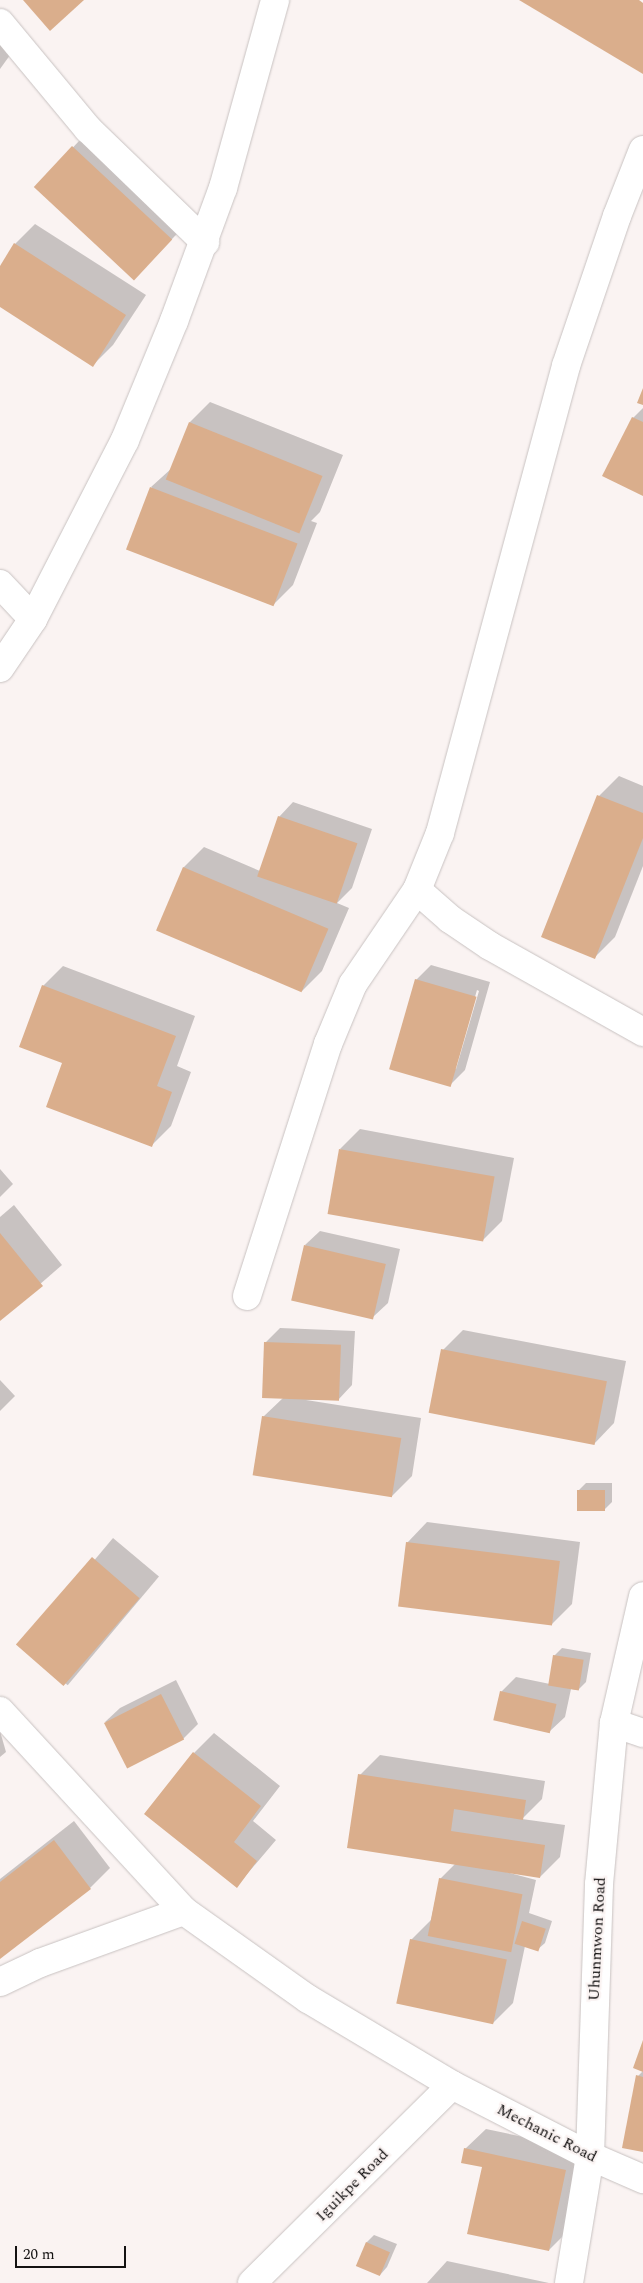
<!DOCTYPE html>
<style>
body{margin:0}
#map{position:relative;width:643px;height:2283px;overflow:hidden;background:#faf3f2;font-family:Spectral,serif}
div>[style]{position:absolute}
[style*='--x']{left:calc(var(--x)*1px);top:calc(var(--y)*1px);width:calc(var(--w)*1px);rotate:calc(var(--a)*1deg)}
.shadow>*{inset:0;background:#0003;transform-origin:0 0}
.building>*{inset:0;background:#daae8c;transform-origin:0 0}
.roads{filter:drop-shadow(0 0 1px #c8c2c1) drop-shadow(0 0 1px #c8c2c1)}
.minor>*{height:28px;margin:-14px;padding:0 14px;transform-origin:14px;border-radius:14px;background:#fff}
span{translate:-50% -50%;white-space:nowrap;text-align:center;line-height:1.15;-webkit-text-stroke:4.5px #faf3f2;paint-order:stroke}
.street-label{font-size:16px;color:#141212}
.scale{position:absolute;left:15px;top:2246px;width:111px;height:22px;box-sizing:border-box;border:2px solid #141212;border-top:0;padding-left:6px;font-size:15px;line-height:18px;white-space:nowrap;color:#141212;-webkit-text-stroke:4px #faf3f2;paint-order:stroke}
</style>
<div id="map">
<div class="shadow">
<i style="clip-path:polygon(0 42px,13px 51px,0 69px)"></i>
<i style="clip-path:polygon(93px 126px,192px 218px,154px 258px,36px 187px)"></i>
<i style="clip-path:polygon(35px 224px,146px 295px,113px 345px,93px 365px,0 306px,0 268px,15px 244px)"></i>
<i style="clip-path:polygon(210px 402px,343px 455px,320px 512px,311px 521px,317px 523px,293px 585px,273px 605px,151px 487px,172px 468px,190px 422px)"></i>
<i style="clip-path:polygon(643px 408px,643px 495px,604px 476px,633px 418px)"></i>
<i style="clip-path:polygon(619px 776px,643px 786px,643px 866px,615px 937px,595px 957px,599px 796px)"></i>
<i style="clip-path:polygon(293px 802px,372px 829px,352px 888px,337px 903px,349px 908px,322px 971px,302px 991px,158px 930px,184px 867px,204px 847px,260px 871px,279px 817px)"></i>
<i style="clip-path:polygon(evenodd,431px 965px,490px 982px,465px 1070px,450px 1085px,416px 980px,431px 965px,477px 990px,479px 991px,456px 1069px,454px 1069px,477px 990px)"></i>
<i style="clip-path:polygon(63px 966px,195px 1016px,177px 1066px,191px 1072px,171px 1126px,151px 1146px,63px 1063px,43px 986px)"></i>
<i style="clip-path:polygon(360px 1129px,514px 1158px,502px 1221px,482px 1241px,340px 1149px)"></i>
<i style="clip-path:polygon(0 1169px,13px 1184px,0 1197px)"></i>
<i style="clip-path:polygon(14px 1205px,62px 1265px,0 1319px,0 1217px)"></i>
<i style="clip-path:polygon(320px 1231px,400px 1249px,388px 1303px,373px 1317px,305px 1245px)"></i>
<i style="clip-path:polygon(280px 1328px,355px 1331px,352px 1385px,338px 1400px,306px 1400px,421px 1418px,412px 1476px,392px 1496px,263px 1417px,283px 1398px,265px 1343px)"></i>
<i style="clip-path:polygon(463px 1330px,626px 1361px,614px 1423px,594px 1444px,443px 1350px)"></i>
<i style="clip-path:polygon(0 1380px,15px 1396px,0 1411px)"></i>
<i style="clip-path:polygon(586px 1483px,612px 1483px,612px 1502px,604px 1510px,578px 1491px)"></i>
<i style="clip-path:polygon(427px 1522px,580px 1542px,572px 1604px,552px 1624px,407px 1543px)"></i>
<i style="left:113px;top:1538px;width:60px;height:142px;rotate:40deg"></i>
<i style="clip-path:polygon(562px 1648px,591px 1653px,586px 1682px,578px 1690px,571px 1689px,565px 1717px,550px 1731px,501px 1692px,516px 1677px,550px 1684px,554px 1656px)"></i>
<i style="clip-path:polygon(176px 1680px,198px 1724px,183px 1739px,105px 1722px,120px 1708px)"></i>
<i style="clip-path:polygon(0 1731px,6px 1752px,0 1757px)"></i>
<i style="clip-path:polygon(214px 1733px,280px 1786px,253px 1821px,276px 1840px,237px 1886px,194px 1753px)"></i>
<i style="clip-path:polygon(380px 1755px,545px 1781px,542px 1799px,522px 1819px,565px 1825px,560px 1857px,540px 1877px,502px 1871px,536px 1880px,529px 1913px,552px 1921px,545px 1943px,537px 1950px,525px 1946px,513px 2003px,492px 2024px,411px 1940px,431px 1920px,440px 1879px,455px 1864px,360px 1775px)"></i>
<i style="clip-path:polygon(74px 1821px,110px 1868px,90px 1888px,0 1958px,0 1879px)"></i>
<i style="clip-path:polygon(643px 2043px,643px 2151px,638px 2076px,643px 2071px)"></i>
<i style="clip-path:polygon(486px 2129px,585px 2150px,569px 2230px,549px 2250px,483px 2166px,465px 2149px)"></i>
<i style="clip-path:polygon(374px 2235px,397px 2244px,387px 2267px,380px 2275px,357px 2265px,367px 2242px)"></i>
<i style="clip-path:polygon(447px 2261px,549px 2283px,427px 2283px)"></i>
</div>
<div class="building">
<i style="clip-path:polygon(23px 0,84px 0,50px 31px)"></i>
<i style="clip-path:polygon(519px 0,639px 0,643px 3px,643px 74px)"></i>
<i style="left:72px;top:146px;width:137px;height:56px;rotate:43deg"></i>
<i style="clip-path:polygon(14px 243px,126px 315px,93px 367px,0 307px,0 266px)"></i>
<i style="clip-path:polygon(643px 388px,643px 405px,637px 403px)"></i>
<i style="clip-path:polygon(632px 417px,643px 422px,643px 496px,602px 476px)"></i>
<i style="left:189px;top:422px;width:144px;height:62px;rotate:22deg"></i>
<i style="left:150px;top:487px;width:158px;height:67px;rotate:21deg"></i>
<i style="clip-path:polygon(597px 795px,643px 813px,643px 838px,595px 959px,541px 937px)"></i>
<i style="left:278px;top:816px;width:84px;height:64px;rotate:19deg"></i>
<i style="left:183px;top:867px;width:158px;height:69px;rotate:23deg"></i>
<i style="left:415px;top:979px;width:64px;height:94px;rotate:16deg"></i>
<i style="clip-path:polygon(42px 985px,176px 1036px,157px 1086px,172px 1092px,152px 1147px,46px 1107px,62px 1063px,19px 1047px)"></i>
<i style="left:339px;top:1149px;width:158px;height:66px;rotate:10deg"></i>
<i style="clip-path:polygon(0 1233px,43px 1286px,0 1321px)"></i>
<i style="left:304px;top:1245px;width:84px;height:57px;rotate:13deg"></i>
<i style="left:264px;top:1342px;width:77px;height:56px;rotate:2deg"></i>
<i style="left:441px;top:1349px;width:169px;height:65px;rotate:11deg"></i>
<i style="left:262px;top:1416px;width:141px;height:60px;rotate:9deg"></i>
<i style="left:577px;top:1490px;width:28px;height:21px"></i>
<i style="left:406px;top:1542px;width:155px;height:65px;rotate:7deg"></i>
<i style="left:92px;top:1557px;width:63px;height:116px;rotate:41deg"></i>
<i style="left:553px;top:1655px;width:31px;height:31px;rotate:9deg"></i>
<i style="left:500px;top:1691px;width:58px;height:30px;rotate:13deg"></i>
<i style="left:161px;top:1694px;width:51px;height:64px;rotate:63deg"></i>
<i style="clip-path:polygon(193px 1752px,261px 1806px,234px 1842px,257px 1861px,237px 1888px,144px 1814px)"></i>
<i style="clip-path:polygon(358px 1774px,526px 1800px,523px 1820px,454px 1809px,451px 1831px,545px 1845px,540px 1878px,347px 1848px)"></i>
<i style="clip-path:polygon(54px 1840px,91px 1889px,0 1959px,0 1882px)"></i>
<i style="left:439px;top:1878px;width:85px;height:59px;rotate:11deg"></i>
<i style="left:522px;top:1921px;width:25px;height:24px;rotate:18deg"></i>
<i style="left:410px;top:1939px;width:99px;height:66px;rotate:12deg"></i>
<i style="clip-path:polygon(643px 2040px,643px 2072px,633px 2068px)"></i>
<i style="clip-path:polygon(636px 2075px,643px 2077px,643px 2152px,622px 2148px)"></i>
<i style="clip-path:polygon(464px 2148px,566px 2170px,549px 2251px,467px 2234px,482px 2167px,461px 2163px)"></i>
<i style="left:366px;top:2242px;width:26px;height:26px;rotate:23deg"></i>
</div>
<div class="roads">
<div class="minor">
<i style="--x:0;--y:23;--w:138;--a:50.3"></i>
<i style="--x:88;--y:129;--w:163;--a:44"></i>
<i style="--x:643;--y:150;--w:71;--a:111.5"></i>
<i style="--x:617;--y:216;--w:158;--a:108.8"></i>
<i style="--x:566;--y:366;--w:484;--a:105.1"></i>
<i style="--x:440;--y:833;--w:61;--a:112"></i>
<i style="--x:417;--y:890;--w:44;--a:41.3"></i>
<i style="--x:450;--y:919;--w:48;--a:34"></i>
<i style="--x:490;--y:946;--w:176;--a:29.3"></i>
<i style="--x:0;--y:584;--w:48;--a:46.7"></i>
<i style="--x:0;--y:668;--w:59;--a:-56"></i>
<i style="--x:33;--y:619;--w:201;--a:-62.8"></i>
<i style="--x:125;--y:440;--w:129;--a:-67.6"></i>
<i style="--x:174;--y:321;--w:142;--a:-69.8"></i>
<i style="--x:223;--y:188;--w:195;--a:-74.5"></i>
<i style="--x:247;--y:1296;--w:265;--a:-72.2"></i>
<i style="--x:328;--y:1044;--w:65;--a:-67.4"></i>
<i style="--x:353;--y:984;--w:114;--a:-55.8"></i>
<i style="--x:0;--y:1711;--w:272;--a:47.4"></i>
<i style="--x:184;--y:1911;--w:152;--a:35.4"></i>
<i style="--x:308;--y:1999;--w:168;--a:30.8"></i>
<i style="--x:452;--y:2085;--w:155;--a:27.2"></i>
<i style="--x:590;--y:2156;--w:58;--a:23.5"></i>
<i style="--x:614;--y:1723;--w:31;--a:19"></i>
<i style="--x:0;--y:1982;--w:44;--a:-25.4"></i>
<i style="--x:40;--y:1963;--w:153;--a:-19.9"></i>
<i style="--x:252;--y:2283;--w:281;--a:-44.7"></i>
<i style="--x:569;--y:2283;--w:129;--a:-80.6"></i>
<i style="--x:590;--y:2156;--w:272;--a:-88.1"></i>
<i style="--x:599;--y:1884;--w:162;--a:-84.7"></i>
<i style="--x:614;--y:1723;--w:130;--a:-77.1"></i>
</div>
</div>
<div class="street-label">
<span style="left:597px;top:1939px;rotate:-87deg">Uhunmwon Road</span>
<span style="left:547px;top:2133px;rotate:27deg">Mechanic Road</span>
<span style="left:352px;top:2185px;rotate:-45deg">Iguikpe Road</span>
</div>
<div class="scale">20 m</div>
</div>
